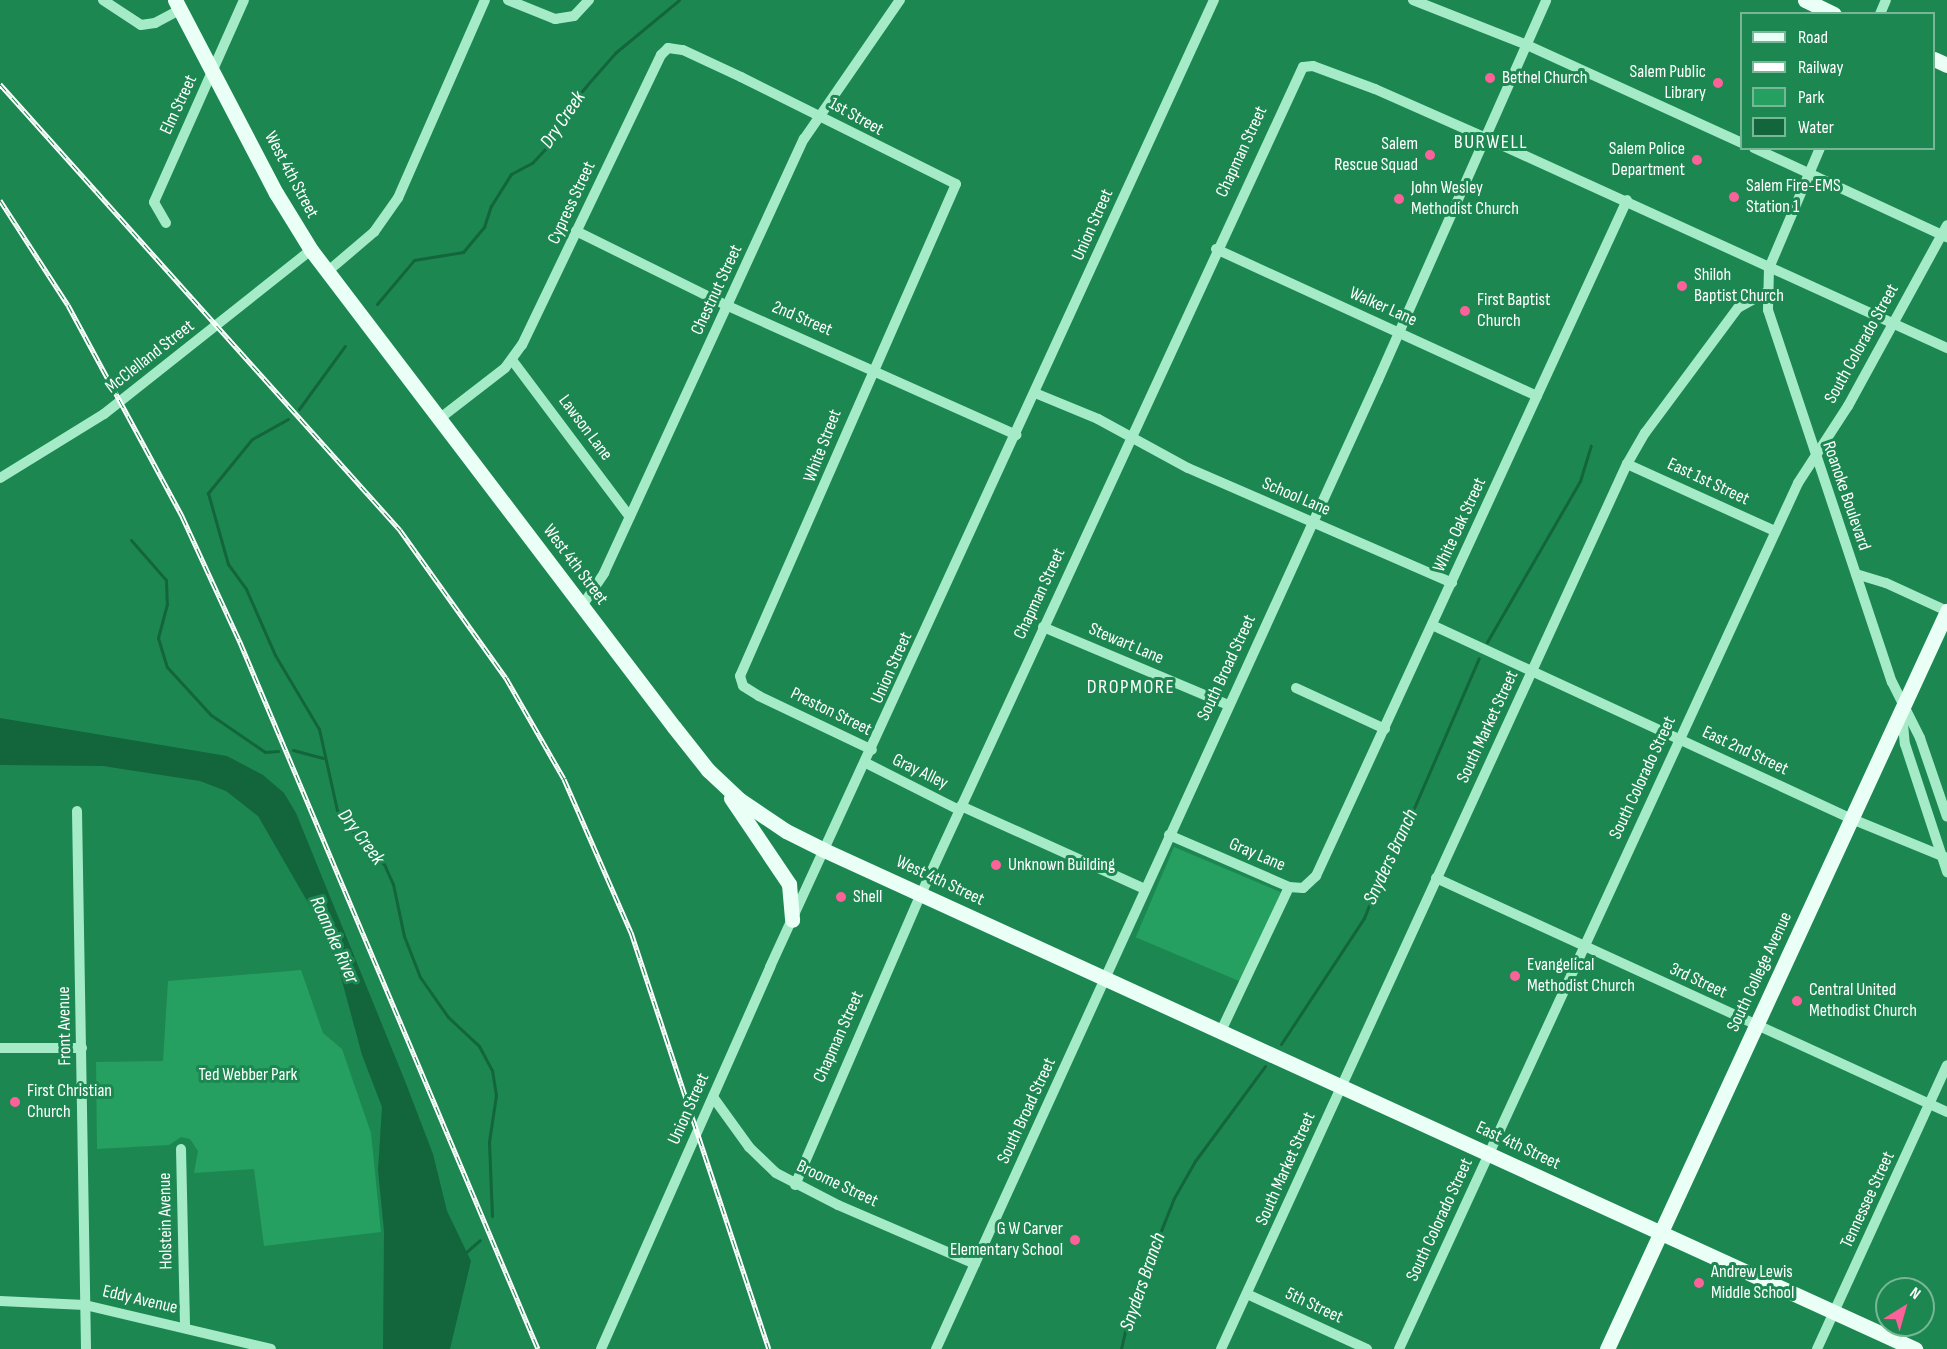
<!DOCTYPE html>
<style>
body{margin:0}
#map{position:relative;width:1947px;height:1349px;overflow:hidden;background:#1c8751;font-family:"Sofia Sans Condensed",sans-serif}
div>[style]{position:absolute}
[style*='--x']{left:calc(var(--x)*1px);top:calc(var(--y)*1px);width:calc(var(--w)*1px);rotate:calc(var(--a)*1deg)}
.green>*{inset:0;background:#25a060;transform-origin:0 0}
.water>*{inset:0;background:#13653c}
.stream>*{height:3px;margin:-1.5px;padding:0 1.5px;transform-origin:1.5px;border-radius:1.5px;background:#13653c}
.minor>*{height:10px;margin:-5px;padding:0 5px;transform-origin:5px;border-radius:5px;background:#a5ebc7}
.major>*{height:15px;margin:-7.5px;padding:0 7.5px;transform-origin:7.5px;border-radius:7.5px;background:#eafff5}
.rail>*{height:5px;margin-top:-2.5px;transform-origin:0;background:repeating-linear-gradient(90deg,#1c8751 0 9px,#fff 0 18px);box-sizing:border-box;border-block:2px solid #fff}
.dots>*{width:16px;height:16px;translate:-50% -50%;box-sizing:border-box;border:3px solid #1c8751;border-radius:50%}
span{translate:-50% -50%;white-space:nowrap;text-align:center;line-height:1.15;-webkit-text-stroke:6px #1c8751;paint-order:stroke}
.poi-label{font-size:18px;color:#fff}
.right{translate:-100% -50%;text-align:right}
.left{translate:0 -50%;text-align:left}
.street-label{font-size:18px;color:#fff}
.park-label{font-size:18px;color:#fcfffd}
.water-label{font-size:20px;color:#fff;font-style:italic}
.neighbourhood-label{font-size:20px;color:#fff;letter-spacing:1.5px}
.legend{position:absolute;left:1740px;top:12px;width:195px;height:138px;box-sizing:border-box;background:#1c8751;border:2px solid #77b797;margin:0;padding:8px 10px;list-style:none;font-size:18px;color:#fff}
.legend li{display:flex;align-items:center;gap:12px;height:30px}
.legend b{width:30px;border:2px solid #77b797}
.north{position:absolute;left:1875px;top:1277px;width:60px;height:60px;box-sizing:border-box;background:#1c8751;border:2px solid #77b797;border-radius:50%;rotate:37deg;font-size:16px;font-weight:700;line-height:24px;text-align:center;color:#fff}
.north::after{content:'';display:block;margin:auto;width:21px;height:27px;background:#fc6299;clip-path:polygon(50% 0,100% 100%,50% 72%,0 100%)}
</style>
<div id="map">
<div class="green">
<i style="left:1174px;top:847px;width:116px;height:98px;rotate:23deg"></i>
<i style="clip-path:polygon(301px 970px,323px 1033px,342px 1049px,371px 1133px,381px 1232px,264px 1246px,254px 1169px,194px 1173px,198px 1151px,190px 1139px,181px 1137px,169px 1145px,97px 1149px,96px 1062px,163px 1061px,168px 981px)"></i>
</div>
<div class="water">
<i style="clip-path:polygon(0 718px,227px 756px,263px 775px,284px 793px,296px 813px,405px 1081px,433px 1154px,447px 1211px,471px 1261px,450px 1349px,383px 1349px,384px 1231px,378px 1170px,382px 1107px,362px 1055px,338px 966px,314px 913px,258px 816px,226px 791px,200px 781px,103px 766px,0 765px)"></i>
</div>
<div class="stream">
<i style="--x:377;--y:304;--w:57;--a:-49.9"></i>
<i style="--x:414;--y:260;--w:50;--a:-9.3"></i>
<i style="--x:463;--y:252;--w:33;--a:-50"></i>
<i style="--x:484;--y:227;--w:22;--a:-72"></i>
<i style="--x:491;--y:206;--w:38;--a:-58"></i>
<i style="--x:511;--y:174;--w:24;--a:-28"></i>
<i style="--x:532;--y:163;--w:22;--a:-47"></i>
<i style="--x:547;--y:147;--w:43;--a:-62.2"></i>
<i style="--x:567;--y:109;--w:31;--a:-50"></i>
<i style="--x:587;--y:85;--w:43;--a:-48.8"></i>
<i style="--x:615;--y:53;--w:83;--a:-39.6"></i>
<i style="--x:299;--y:409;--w:78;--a:-53.9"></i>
<i style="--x:288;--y:419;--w:41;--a:150.9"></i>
<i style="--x:252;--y:439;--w:70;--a:129.2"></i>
<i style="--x:208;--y:493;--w:74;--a:74.3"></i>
<i style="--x:228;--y:564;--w:31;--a:54"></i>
<i style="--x:246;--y:589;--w:72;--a:66.3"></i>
<i style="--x:275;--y:655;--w:86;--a:59.3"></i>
<i style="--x:319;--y:729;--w:83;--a:77.5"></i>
<i style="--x:337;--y:810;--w:49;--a:53.4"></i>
<i style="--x:366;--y:849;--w:23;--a:40"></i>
<i style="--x:384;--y:864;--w:22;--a:66"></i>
<i style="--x:393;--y:884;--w:53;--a:78.1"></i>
<i style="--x:404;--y:936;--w:44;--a:68.7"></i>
<i style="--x:420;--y:977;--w:49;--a:55"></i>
<i style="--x:448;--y:1017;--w:42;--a:43.1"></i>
<i style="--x:479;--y:1046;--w:27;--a:62"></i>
<i style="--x:492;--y:1070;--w:25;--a:81"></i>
<i style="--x:496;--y:1095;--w:48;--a:98.5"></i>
<i style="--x:489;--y:1142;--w:74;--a:87.7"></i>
<i style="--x:131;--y:540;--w:53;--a:48.8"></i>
<i style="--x:166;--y:580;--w:24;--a:88"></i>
<i style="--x:167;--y:604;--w:35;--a:105"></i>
<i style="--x:158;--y:638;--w:30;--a:73"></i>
<i style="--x:167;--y:667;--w:65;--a:47.5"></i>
<i style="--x:211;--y:715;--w:65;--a:34.4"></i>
<i style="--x:265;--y:752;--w:13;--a:-4"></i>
<i style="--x:1487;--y:642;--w:186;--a:-60"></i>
<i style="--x:1580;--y:481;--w:37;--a:-73"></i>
<i style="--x:293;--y:750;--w:31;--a:15"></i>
<i style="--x:1281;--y:1044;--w:151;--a:-56.6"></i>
<i style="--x:1364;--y:918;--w:83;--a:-68.1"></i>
<i style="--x:1395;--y:841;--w:38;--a:-60"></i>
<i style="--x:1414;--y:808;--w:163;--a:-66.6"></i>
<i style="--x:464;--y:1254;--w:21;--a:-41"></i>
<i style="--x:1121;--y:1349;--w:41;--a:-77.3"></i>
<i style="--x:1130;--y:1309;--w:119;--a:-68.4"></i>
<i style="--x:1174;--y:1198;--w:43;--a:-60.4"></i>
<i style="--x:1195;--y:1161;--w:118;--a:-53.6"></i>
</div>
<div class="minor">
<i style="--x:103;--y:0;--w:45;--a:33.3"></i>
<i style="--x:141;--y:25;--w:14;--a:-8"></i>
<i style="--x:155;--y:23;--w:30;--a:-28"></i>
<i style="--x:508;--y:0;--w:51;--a:22"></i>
<i style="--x:555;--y:19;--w:19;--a:-9"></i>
<i style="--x:574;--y:16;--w:22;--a:-47"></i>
<i style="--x:1413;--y:0;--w:123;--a:21.5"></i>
<i style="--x:1527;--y:45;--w:236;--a:24.5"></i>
<i style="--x:1880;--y:14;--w:15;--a:-67"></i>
<i style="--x:1754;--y:148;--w:213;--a:24.8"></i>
<i style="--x:1820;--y:148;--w:130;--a:113"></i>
<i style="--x:1769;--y:268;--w:42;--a:91.4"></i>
<i style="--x:1768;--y:310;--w:392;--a:71.6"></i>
<i style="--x:1892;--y:682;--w:63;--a:63.4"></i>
<i style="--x:1920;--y:738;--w:83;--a:71.1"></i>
<i style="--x:166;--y:223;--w:24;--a:-120"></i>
<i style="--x:154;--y:202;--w:221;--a:-66"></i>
<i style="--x:576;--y:231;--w:169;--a:26.3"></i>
<i style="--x:728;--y:306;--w:316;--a:24.1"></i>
<i style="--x:1216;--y:249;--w:353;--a:24.6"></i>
<i style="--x:327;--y:272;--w:62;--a:-40.4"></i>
<i style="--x:374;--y:232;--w:42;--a:-54.8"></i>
<i style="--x:398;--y:198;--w:216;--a:-66.3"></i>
<i style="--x:512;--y:360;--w:196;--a:53.1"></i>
<i style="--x:1035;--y:393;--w:68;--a:22.4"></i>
<i style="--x:1098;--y:419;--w:102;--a:28.6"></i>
<i style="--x:1188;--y:468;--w:288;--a:23.5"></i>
<i style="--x:439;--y:419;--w:83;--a:-37.7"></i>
<i style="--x:505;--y:368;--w:29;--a:-54"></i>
<i style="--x:522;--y:345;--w:322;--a:-64.4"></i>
<i style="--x:661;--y:55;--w:10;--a:-45"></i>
<i style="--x:668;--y:48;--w:15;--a:8"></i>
<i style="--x:683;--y:50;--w:64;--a:25"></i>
<i style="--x:741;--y:77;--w:240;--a:26.5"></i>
<i style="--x:956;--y:184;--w:537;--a:113.7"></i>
<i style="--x:740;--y:676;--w:10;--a:73"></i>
<i style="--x:743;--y:686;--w:19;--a:32"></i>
<i style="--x:759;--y:696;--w:125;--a:25.5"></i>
<i style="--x:1627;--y:464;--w:162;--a:24.4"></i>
<i style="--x:0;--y:478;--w:122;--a:-31.6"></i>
<i style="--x:104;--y:414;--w:264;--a:-38.4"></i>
<i style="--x:1856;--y:574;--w:31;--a:17"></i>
<i style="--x:1886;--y:583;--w:67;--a:24.7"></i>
<i style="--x:582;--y:606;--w:40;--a:-56"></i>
<i style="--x:604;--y:573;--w:478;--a:-65.3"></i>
<i style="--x:804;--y:139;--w:169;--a:-55.4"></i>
<i style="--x:1432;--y:625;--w:463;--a:24.8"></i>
<i style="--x:1852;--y:819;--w:103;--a:22.3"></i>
<i style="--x:1043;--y:627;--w:202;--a:22.8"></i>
<i style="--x:1296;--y:688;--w:98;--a:24.7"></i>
<i style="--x:1902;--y:712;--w:32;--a:85"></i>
<i style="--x:1905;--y:744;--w:135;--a:71.8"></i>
<i style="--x:866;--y:763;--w:104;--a:26.8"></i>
<i style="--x:961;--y:806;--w:202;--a:24.3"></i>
<i style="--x:77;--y:811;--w:538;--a:89.04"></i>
<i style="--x:1169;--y:835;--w:131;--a:23.4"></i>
<i style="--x:1289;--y:887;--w:14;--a:4"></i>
<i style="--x:1303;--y:888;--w:18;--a:-43"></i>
<i style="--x:1316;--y:876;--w:744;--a:-65.29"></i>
<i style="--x:1436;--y:878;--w:562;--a:24.6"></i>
<i style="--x:1221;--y:1031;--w:159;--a:-64.7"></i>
<i style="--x:0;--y:1048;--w:82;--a:0"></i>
<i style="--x:713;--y:1097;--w:62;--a:54.2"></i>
<i style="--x:749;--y:1147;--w:37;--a:44"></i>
<i style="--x:776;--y:1173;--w:70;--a:27.3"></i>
<i style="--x:838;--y:1205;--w:149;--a:23.3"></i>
<i style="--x:181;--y:1149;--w:179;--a:88.7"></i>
<i style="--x:795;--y:1185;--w:317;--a:-66.6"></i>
<i style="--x:921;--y:894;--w:911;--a:-65.21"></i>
<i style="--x:1303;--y:67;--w:10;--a:-6"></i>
<i style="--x:1313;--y:66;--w:66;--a:20.4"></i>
<i style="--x:1375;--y:89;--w:121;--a:23.8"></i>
<i style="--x:1486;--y:138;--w:507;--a:24.49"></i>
<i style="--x:1247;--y:1294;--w:132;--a:24.6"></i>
<i style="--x:0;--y:1301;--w:85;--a:2.7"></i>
<i style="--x:85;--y:1305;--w:191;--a:13.3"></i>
<i style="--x:601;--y:1349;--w:418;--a:-66.1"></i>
<i style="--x:770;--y:967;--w:1064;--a:-65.34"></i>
<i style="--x:936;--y:1349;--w:1065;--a:-65.48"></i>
<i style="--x:1378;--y:380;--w:415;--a:-66.1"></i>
<i style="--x:1221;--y:1349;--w:974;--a:-65.36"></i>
<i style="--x:1627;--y:464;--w:36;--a:-60"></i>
<i style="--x:1645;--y:433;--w:156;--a:-53.4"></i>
<i style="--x:1738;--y:308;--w:33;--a:-29"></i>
<i style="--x:1399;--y:1349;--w:953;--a:-65.26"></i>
<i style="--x:1798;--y:483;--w:92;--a:-57"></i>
<i style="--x:1848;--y:406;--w:206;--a:-61.3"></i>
<i style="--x:1817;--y:1349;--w:312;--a:-65.4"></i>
</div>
<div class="major">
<i style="--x:175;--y:0;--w:218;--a:62.4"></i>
<i style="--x:276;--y:193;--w:67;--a:58.4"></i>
<i style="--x:311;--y:250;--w:599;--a:52.73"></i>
<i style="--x:674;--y:727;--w:55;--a:51.7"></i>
<i style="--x:708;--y:770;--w:44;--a:43.2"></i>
<i style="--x:740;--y:800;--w:55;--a:34"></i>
<i style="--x:786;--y:831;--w:42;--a:26.6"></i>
<i style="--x:824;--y:850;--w:1200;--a:24.58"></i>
<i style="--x:1805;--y:0;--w:32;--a:26"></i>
<i style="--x:1934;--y:59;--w:14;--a:25"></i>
<i style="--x:731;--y:798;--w:104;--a:56"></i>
<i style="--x:789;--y:884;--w:36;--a:85"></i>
<i style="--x:1607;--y:1349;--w:813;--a:-65.26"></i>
</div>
<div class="rail">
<i style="--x:0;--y:84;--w:599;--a:48.11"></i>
<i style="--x:400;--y:530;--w:182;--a:54.4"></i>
<i style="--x:506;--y:678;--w:116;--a:60.1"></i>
<i style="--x:564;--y:779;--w:167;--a:66.4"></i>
<i style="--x:631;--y:932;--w:439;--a:71.7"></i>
<i style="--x:0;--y:200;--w:125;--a:57.1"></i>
<i style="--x:68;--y:305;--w:240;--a:61.6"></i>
<i style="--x:182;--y:516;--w:139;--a:65.3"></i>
<i style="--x:240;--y:642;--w:767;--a:67.14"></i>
</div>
<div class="dots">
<i style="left:1490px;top:78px;background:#fc6299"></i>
<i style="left:1718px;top:83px;background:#fc6299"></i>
<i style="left:1430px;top:155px;background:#fc6299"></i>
<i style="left:1697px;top:160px;background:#fc6299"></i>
<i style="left:1734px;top:197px;background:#fc6299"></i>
<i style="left:1399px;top:199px;background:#fc6299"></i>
<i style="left:1682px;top:286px;background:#fc6299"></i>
<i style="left:1465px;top:311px;background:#fc6299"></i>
<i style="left:996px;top:865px;background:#fc6299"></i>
<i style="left:841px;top:897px;background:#fc6299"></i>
<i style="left:1515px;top:976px;background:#fc6299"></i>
<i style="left:1797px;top:1001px;background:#fc6299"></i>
<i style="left:15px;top:1102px;background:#fc6299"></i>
<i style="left:1075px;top:1240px;background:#fc6299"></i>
<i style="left:1699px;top:1283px;background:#fc6299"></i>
</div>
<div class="poi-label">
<span class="right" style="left:1706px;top:83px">Salem Public<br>Library</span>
<span class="left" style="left:1502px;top:78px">Bethel Church</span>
<span class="right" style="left:1418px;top:155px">Salem<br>Rescue Squad</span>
<span class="right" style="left:1685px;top:160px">Salem Police<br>Department</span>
<span class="left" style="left:1746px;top:197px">Salem Fire-EMS<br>Station 1</span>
<span class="left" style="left:1411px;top:199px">John Wesley<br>Methodist Church</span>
<span class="left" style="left:1694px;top:286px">Shiloh<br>Baptist Church</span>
<span class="left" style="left:1477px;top:311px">First Baptist<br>Church</span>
<span class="left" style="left:1008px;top:865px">Unknown Building</span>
<span class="left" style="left:853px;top:897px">Shell</span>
<span class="left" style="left:1527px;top:976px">Evangelical<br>Methodist Church</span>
<span class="left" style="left:1809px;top:1001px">Central United<br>Methodist Church</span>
<span class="left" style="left:27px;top:1102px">First Christian<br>Church</span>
<span class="right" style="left:1063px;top:1240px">G W Carver<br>Elementary School</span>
<span class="left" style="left:1711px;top:1283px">Andrew Lewis<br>Middle School</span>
</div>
<div class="street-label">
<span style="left:179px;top:105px;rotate:-65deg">Elm Street</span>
<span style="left:856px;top:117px;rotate:29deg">1st Street</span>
<span style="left:1242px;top:152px;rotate:-65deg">Chapman Street</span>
<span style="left:291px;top:175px;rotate:62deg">West 4th Street</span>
<span style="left:572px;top:203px;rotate:-65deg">Cypress Street</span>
<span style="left:1093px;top:225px;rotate:-66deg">Union Street</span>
<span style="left:717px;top:290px;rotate:-65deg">Chestnut Street</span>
<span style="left:1383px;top:307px;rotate:24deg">Walker Lane</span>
<span style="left:802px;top:319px;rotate:23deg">2nd Street</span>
<span style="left:1862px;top:344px;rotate:-61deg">South Colorado Street</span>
<span style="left:150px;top:357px;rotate:-38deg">McClelland Street</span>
<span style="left:585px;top:428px;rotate:53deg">Lawson Lane</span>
<span style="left:823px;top:446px;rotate:-69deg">White Street</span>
<span style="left:1708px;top:482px;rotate:25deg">East 1st Street</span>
<span style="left:1846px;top:496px;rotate:71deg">Roanoke Boulevard</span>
<span style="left:1296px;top:497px;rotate:23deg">School Lane</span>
<span style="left:1460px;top:525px;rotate:-65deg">White Oak Street</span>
<span style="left:575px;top:565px;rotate:53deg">West 4th Street</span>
<span style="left:1040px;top:594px;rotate:-65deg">Chapman Street</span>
<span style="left:1126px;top:644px;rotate:23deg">Stewart Lane</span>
<span style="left:892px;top:668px;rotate:-66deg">Union Street</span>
<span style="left:1227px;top:668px;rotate:-65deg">South Broad Street</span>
<span style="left:831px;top:712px;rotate:26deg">Preston Street</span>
<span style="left:1488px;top:727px;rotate:-65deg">South Market Street</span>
<span style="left:1745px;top:751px;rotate:25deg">East 2nd Street</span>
<span style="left:920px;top:772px;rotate:26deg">Gray Alley</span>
<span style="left:1643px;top:778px;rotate:-65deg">South Colorado Street</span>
<span style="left:1257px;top:855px;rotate:23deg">Gray Lane</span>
<span style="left:940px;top:881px;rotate:25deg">West 4th Street</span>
<span style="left:1760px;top:972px;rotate:-65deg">South College Avenue</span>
<span style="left:1698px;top:981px;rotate:25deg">3rd Street</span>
<span style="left:65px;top:1026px;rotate:-91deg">Front Avenue</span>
<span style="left:839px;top:1037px;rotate:-66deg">Chapman Street</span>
<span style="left:689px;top:1109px;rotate:-66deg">Union Street</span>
<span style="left:1027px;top:1111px;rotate:-65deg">South Broad Street</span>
<span style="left:1518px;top:1146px;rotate:25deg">East 4th Street</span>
<span style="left:1286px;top:1169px;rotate:-66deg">South Market Street</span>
<span style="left:837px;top:1184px;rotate:25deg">Broome Street</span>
<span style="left:1868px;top:1200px;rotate:-65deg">Tennessee Street</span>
<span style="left:1440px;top:1220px;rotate:-65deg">South Colorado Street</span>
<span style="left:166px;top:1221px;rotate:-91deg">Holstein Avenue</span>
<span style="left:140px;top:1300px;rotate:13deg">Eddy Avenue</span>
<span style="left:1314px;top:1306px;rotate:25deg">5th Street</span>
</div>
<div class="park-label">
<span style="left:248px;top:1075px">Ted Webber Park</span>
</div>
<div class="water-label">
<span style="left:563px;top:120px;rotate:-56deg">Dry Creek</span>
<span style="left:361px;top:837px;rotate:53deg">Dry Creek</span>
<span style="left:1391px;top:857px;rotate:-65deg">Snyders Branch</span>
<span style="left:334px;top:940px;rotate:66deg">Roanoke River</span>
<span style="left:1143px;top:1282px;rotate:-71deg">Snyders Branch</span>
</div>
<div class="neighbourhood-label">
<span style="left:1491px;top:142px">BURWELL</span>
<span style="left:1131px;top:687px">DROPMORE</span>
</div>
<ul class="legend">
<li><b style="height:8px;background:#eafff5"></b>Road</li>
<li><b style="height:8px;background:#fff"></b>Railway</li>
<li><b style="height:16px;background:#25a060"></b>Park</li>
<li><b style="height:16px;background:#13653c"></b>Water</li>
</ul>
<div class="north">N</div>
</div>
